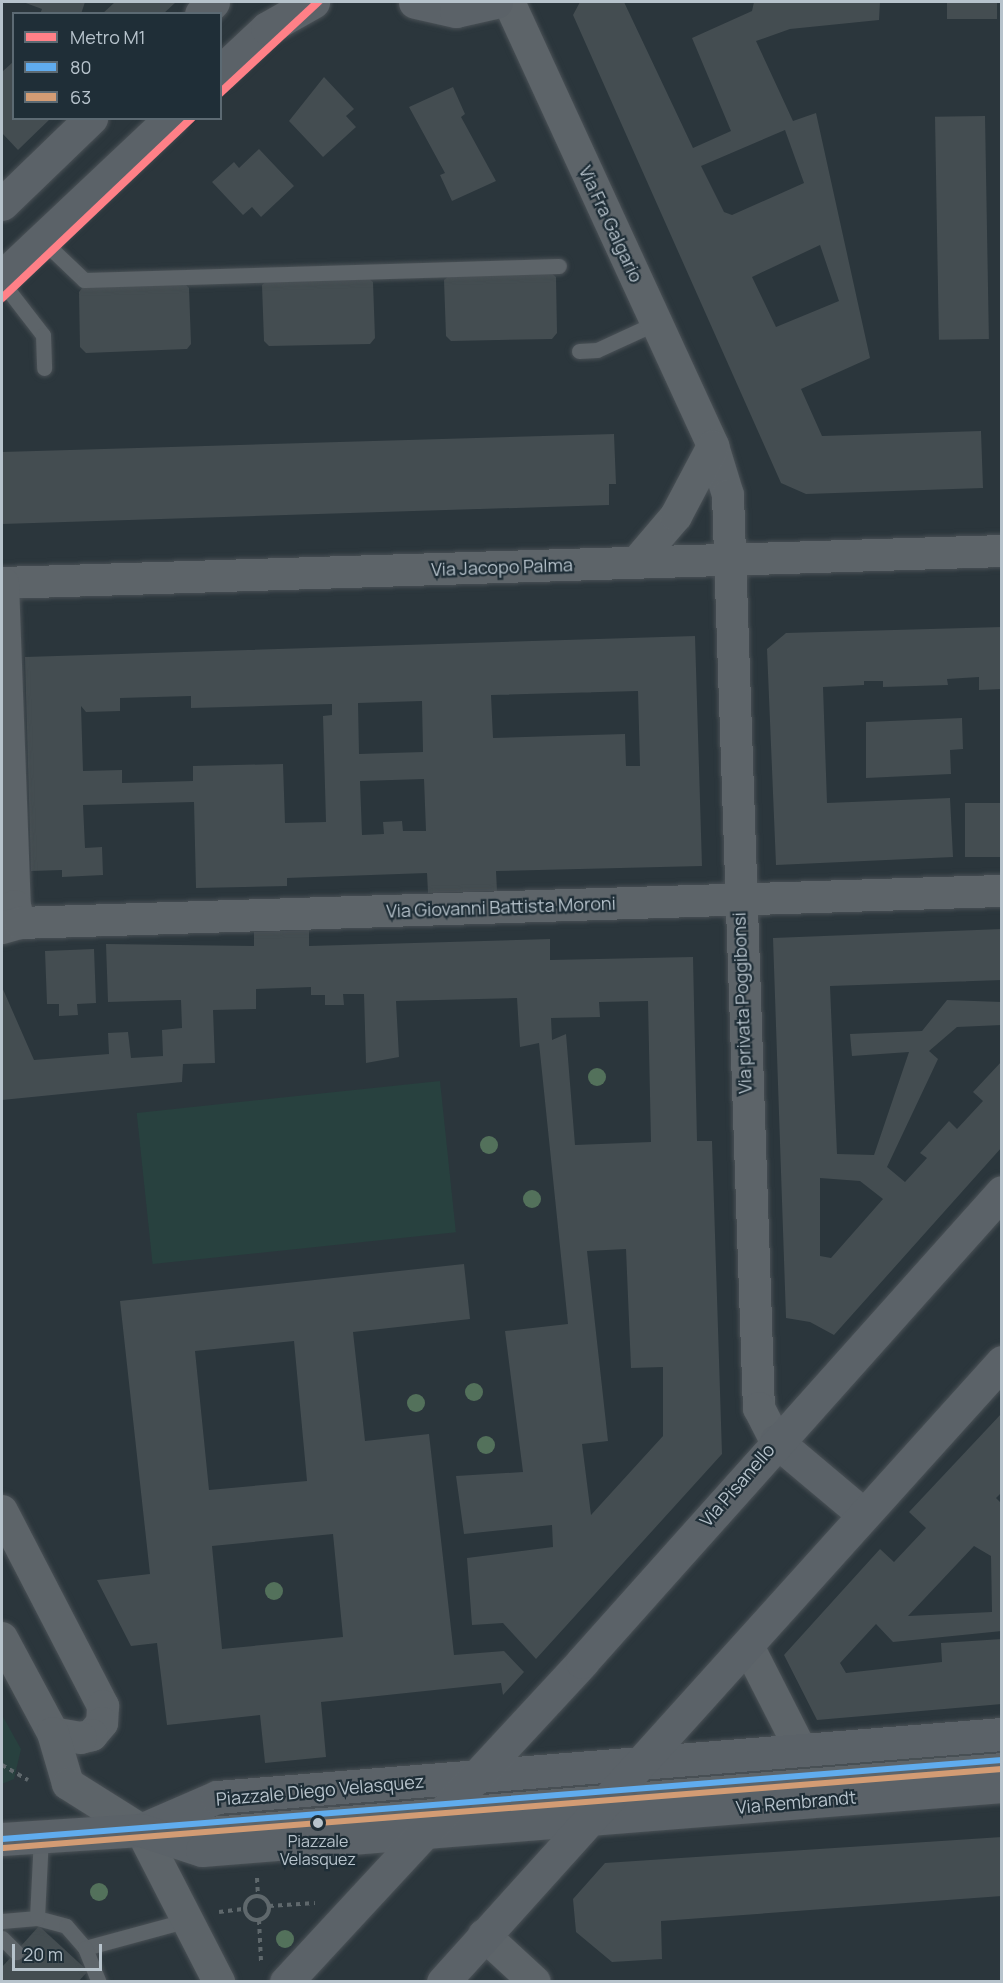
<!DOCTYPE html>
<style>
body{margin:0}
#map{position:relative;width:1003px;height:1983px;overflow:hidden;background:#2b363c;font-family:Manrope,sans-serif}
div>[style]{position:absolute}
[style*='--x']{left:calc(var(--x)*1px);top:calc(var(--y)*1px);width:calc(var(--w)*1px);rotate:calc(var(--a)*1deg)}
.green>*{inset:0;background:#28413f;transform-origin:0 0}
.building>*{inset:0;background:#444d51;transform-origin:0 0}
.path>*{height:4px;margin-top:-2px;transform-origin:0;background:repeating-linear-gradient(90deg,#5f686c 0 4.5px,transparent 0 9px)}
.path>.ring{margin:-2px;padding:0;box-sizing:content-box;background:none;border:4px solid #5f686c;border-radius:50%}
.roads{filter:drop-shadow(0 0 2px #4a5156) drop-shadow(0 0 2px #4a5156)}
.lane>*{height:15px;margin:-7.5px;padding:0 7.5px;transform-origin:7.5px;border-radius:7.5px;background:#5d6469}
.street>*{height:32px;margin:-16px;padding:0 16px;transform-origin:16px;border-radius:16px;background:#5d6469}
.secondary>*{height:33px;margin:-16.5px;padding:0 16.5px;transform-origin:16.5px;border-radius:16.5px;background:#5b6268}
.bus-1>*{height:6px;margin:-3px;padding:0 3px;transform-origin:3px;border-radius:3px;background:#60acee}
.bus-2>*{height:6px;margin:-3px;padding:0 3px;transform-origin:3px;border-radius:3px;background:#d39c74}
.metro-1>*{height:8px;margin:-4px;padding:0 4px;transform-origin:4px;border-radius:4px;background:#ff8087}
.trees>*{width:18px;height:18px;margin:-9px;border-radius:50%;background:#53715b}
.dots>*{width:16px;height:16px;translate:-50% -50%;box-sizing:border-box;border:3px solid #1f2e37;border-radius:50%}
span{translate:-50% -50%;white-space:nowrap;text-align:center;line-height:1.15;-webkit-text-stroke:4.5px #1f2e37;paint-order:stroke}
.bus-label{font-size:16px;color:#b7c3cc}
.street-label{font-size:18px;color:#b7c3cc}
.frame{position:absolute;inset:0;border:3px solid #b7c3cc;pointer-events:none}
.legend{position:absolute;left:12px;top:12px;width:210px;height:108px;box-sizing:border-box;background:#1f2e37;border:2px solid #5c6a73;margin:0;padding:8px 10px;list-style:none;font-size:18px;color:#b7c3cc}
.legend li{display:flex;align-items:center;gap:12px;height:30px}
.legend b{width:30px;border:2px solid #5c6a73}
.scale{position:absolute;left:12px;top:1944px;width:90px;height:27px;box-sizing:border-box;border:3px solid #b7c3cc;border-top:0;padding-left:8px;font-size:18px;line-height:21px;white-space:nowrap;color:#b7c3cc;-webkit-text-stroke:4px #1f2e37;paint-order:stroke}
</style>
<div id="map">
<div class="green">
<i style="left:440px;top:1081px;width:152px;height:305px;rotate:84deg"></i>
<i style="clip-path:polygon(2px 1715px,21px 1749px,14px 1779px,2px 1784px)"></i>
</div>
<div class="building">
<i style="clip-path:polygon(23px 2px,85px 2px,81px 14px,40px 14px,42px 9px)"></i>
<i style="clip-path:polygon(115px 2px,176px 2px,163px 14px,102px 14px)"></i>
<i style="clip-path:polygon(evenodd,580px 2px,624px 2px,693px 148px,731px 131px,692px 38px,752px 11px,754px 2px,880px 2px,879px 20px,790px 29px,756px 41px,793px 121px,816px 113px,870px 358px,801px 389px,822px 436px,981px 431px,983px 488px,806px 494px,781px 483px,573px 15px,580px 2px,785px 130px,804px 183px,732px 215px,724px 212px,701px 166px,785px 130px,580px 2px,820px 245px,839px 301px,776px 327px,752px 277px,820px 245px)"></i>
<i style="left:947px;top:2px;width:50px;height:17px"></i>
<i style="clip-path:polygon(14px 61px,14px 118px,51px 118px,18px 150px,2px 133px,2px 72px)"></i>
<i style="clip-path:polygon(324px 77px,354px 109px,346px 116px,356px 127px,323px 157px,289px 121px)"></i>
<i style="clip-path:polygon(453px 87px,465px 114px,461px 117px,496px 181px,452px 201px,440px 175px,445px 173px,409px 107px)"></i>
<i style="left:985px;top:116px;width:223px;height:50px;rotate:89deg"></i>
<i style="clip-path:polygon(259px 149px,294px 186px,261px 217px,252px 207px,243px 215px,212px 182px,234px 162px,239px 168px)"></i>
<i style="clip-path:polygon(550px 272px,556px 277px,557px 333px,552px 339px,451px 341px,446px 336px,444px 280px,450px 275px)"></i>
<i style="clip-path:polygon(367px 277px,373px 282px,375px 338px,370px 344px,269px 346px,264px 341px,262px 285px,268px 280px)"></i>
<i style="clip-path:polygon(184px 283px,189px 288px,191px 344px,187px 349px,86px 353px,80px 347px,79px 292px,84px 286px)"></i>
<i style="clip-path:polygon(614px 434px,616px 484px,609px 484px,609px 505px,2px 524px,2px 452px)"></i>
<i style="clip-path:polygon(1002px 627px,1002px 689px,979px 690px,979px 677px,947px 679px,948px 685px,883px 687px,883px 681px,864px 681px,864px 685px,823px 687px,827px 803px,950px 798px,953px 857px,776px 865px,767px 649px,786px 633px)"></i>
<i style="clip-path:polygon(evenodd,695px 636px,702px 866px,496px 871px,497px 891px,428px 893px,427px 873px,287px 878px,287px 886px,196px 888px,194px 802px,83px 805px,85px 848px,102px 847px,103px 875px,62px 877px,62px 870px,31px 871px,25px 657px,695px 636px,638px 691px,640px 766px,626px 766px,625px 734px,493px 738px,491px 695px,638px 691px,695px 636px,191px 696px,191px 708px,332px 704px,332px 715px,323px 716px,326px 822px,285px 823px,283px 764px,193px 766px,193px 781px,122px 783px,122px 770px,83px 771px,81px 706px,86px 712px,120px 711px,120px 698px,191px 696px,695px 636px,422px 701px,423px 752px,359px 754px,358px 703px,422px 701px,695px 636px,424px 779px,426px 831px,403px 831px,402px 821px,383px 822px,384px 834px,362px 835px,360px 781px,424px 779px)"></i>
<i style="clip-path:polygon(962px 718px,963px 749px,950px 750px,951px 774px,866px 778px,866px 722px)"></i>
<i style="left:1002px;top:803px;width:54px;height:37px;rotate:90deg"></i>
<i style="clip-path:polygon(evenodd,1002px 929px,1002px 980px,830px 986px,837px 1154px,874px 1155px,909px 1052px,852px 1056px,850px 1034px,922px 1031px,947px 1000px,1002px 1002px,1002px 1025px,957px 1027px,929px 1051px,938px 1059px,887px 1167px,905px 1182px,927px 1158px,920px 1153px,949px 1121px,957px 1129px,983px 1101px,973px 1092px,1002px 1061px,1002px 1147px,834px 1335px,810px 1322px,786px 1318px,773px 938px,1002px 929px,820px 1178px,860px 1181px,883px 1199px,831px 1258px,820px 1256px,820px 1178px)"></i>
<i style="clip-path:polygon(evenodd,309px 930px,309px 946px,550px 939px,550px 960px,693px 957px,697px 1141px,712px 1141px,722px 1454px,536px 1659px,503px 1623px,472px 1625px,467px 1558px,553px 1547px,552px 1525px,464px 1534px,456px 1476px,523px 1472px,505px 1331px,568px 1324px,539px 1043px,520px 1047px,517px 998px,396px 1001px,399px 1057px,366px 1063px,364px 994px,343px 994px,344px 1005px,325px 1005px,325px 995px,311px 995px,311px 987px,256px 989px,256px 1009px,213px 1010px,215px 1063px,183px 1064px,182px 1082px,2px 1100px,2px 987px,34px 1060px,109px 1054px,108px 1033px,128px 1032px,131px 1058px,163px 1056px,162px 1030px,182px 1028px,181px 1000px,108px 1002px,106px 944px,254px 946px,254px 932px,309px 930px,648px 1001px,651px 1142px,575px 1145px,566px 1034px,552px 1040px,551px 1018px,600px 1017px,599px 1002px,648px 1001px,309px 930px,626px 1249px,631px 1368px,663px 1367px,663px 1436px,591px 1515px,582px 1444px,608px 1441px,587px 1251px,626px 1249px)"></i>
<i style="clip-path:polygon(94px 949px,96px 1003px,77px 1004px,78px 1015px,59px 1016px,59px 1004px,47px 1004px,45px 951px)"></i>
<i style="clip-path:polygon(evenodd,464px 1264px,470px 1319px,353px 1332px,365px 1441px,429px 1434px,454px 1655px,504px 1651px,524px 1672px,503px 1695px,501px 1683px,321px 1702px,326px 1757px,265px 1763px,260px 1715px,167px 1725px,157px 1643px,131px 1646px,97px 1580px,150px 1574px,120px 1301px,464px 1264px,294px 1341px,307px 1481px,209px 1490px,195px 1351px,294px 1341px,464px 1264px,333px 1534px,343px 1637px,222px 1649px,212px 1546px,333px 1534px)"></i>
<i style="clip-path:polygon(evenodd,1002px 1413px,1002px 1492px,996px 1498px,1002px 1504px,1002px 1631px,893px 1642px,876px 1624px,840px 1663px,846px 1673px,942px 1662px,941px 1643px,1002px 1639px,1002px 1704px,817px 1720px,784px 1655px,880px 1549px,894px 1562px,926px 1528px,909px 1512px,1002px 1413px,974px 1546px,991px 1556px,992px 1612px,908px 1616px,974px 1546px)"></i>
<i style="clip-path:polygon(1002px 1837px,1002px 1896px,661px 1921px,662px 1959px,612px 1962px,576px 1932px,573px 1899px,605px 1863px)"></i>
<i style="clip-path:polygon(39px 1926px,88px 1971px,78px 1982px,2px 1982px,2px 1967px)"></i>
</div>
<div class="path">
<i style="--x:2;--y:1765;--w:30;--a:30"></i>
<i style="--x:257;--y:1878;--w:17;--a:87"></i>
<i class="ring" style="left:245px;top:1896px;width:20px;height:20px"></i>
<i style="--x:269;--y:1906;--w:46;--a:-3.7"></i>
<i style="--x:219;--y:1912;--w:26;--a:-7"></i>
<i style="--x:259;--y:1920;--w:41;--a:87.2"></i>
</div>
<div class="roads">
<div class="lane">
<i style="--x:42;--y:240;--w:58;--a:43.6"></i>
<i style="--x:84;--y:280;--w:475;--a:-1.7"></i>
<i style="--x:2;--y:282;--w:67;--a:52.3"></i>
<i style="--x:43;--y:335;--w:33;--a:88"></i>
<i style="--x:579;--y:351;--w:18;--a:-3"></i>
<i style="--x:597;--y:350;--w:65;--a:-24.6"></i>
<i style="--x:173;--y:1827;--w:832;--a:-4.62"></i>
<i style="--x:37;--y:1918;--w:30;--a:15"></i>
<i style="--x:66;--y:1926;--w:29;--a:49"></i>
<i style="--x:85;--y:1948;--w:107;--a:-15.2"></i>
<i style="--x:2;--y:1921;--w:35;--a:-5"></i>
<i style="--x:37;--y:1918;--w:82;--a:-87.2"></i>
<i style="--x:2;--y:1938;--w:20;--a:45"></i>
<i style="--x:85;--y:1948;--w:37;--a:68"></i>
</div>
<div class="street">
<i style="--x:509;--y:2;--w:489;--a:65.3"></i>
<i style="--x:713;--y:446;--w:51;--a:73"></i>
<i style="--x:728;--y:495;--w:914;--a:88.06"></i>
<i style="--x:759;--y:1408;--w:37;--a:63"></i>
<i style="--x:636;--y:563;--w:62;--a:-49.6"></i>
<i style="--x:676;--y:516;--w:79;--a:-62.1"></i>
<i style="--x:2;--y:583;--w:1001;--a:-1.83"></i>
<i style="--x:3;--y:583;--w:323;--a:87.9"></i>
<i style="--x:15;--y:906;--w:18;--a:74"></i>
<i style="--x:2;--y:928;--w:19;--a:-16"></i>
<i style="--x:20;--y:923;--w:983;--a:-1.87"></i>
<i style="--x:2;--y:1511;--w:220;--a:62.6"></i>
<i style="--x:103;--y:1706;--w:17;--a:93"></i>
<i style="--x:102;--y:1723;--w:16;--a:130"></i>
<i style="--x:92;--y:1735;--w:11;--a:165"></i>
<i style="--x:81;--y:1738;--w:28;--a:-170"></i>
<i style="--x:2;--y:1638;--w:108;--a:61.8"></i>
<i style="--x:53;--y:1733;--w:53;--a:73.6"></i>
<i style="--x:68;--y:1784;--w:86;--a:32.2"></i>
<i style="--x:141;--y:1830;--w:171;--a:62.8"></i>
<i style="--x:749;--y:1648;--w:114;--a:63"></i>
<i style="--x:484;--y:1935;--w:69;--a:42.7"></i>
</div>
<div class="secondary">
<i style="--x:415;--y:2;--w:42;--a:12.4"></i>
<i style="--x:456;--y:11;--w:41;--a:-12.7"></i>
<i style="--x:201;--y:14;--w:17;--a:-45"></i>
<i style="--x:220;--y:72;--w:64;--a:-43.1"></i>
<i style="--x:267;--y:28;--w:53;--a:-29.5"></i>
<i style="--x:2;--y:204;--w:124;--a:-44"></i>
<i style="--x:2;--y:277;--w:232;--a:-43.3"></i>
<i style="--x:776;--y:1441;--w:114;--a:40"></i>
<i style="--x:141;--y:1830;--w:83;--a:-23.5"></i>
<i style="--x:217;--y:1797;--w:788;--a:-4.59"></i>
<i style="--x:2;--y:1839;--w:139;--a:-3.7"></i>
<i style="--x:141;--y:1830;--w:64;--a:18.2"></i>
<i style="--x:202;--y:1850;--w:803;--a:-4.57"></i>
<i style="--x:286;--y:1982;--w:436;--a:-47.2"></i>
<i style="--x:582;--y:1662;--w:630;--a:-48.22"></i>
<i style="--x:443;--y:1982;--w:835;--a:-47.96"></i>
</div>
</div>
<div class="bus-1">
<i style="--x:2;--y:1839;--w:1003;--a:-4.52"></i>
</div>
<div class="bus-2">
<i style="--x:3;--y:1848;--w:1002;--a:-4.52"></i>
</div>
<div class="metro-1">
<i style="--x:220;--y:93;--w:134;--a:-42.9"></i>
<i style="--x:2;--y:298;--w:262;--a:-43.5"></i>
</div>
<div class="trees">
<i style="left:597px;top:1077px"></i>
<i style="left:489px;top:1145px"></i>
<i style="left:532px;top:1199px"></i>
<i style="left:474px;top:1392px"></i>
<i style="left:416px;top:1403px"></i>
<i style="left:486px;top:1445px"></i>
<i style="left:274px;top:1591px"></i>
<i style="left:99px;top:1892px"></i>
<i style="left:285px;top:1939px"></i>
</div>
<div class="dots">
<i style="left:318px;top:1823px;background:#b7c3cc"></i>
</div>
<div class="bus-label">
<span style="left:318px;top:1850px">Piazzale<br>Velasquez</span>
</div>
<div class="street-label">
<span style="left:611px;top:224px;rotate:65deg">Via Fra Galgario</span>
<span style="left:502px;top:567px;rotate:-2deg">Via Jacopo Palma</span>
<span style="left:501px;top:907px;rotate:-2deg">Via Giovanni Battista Moroni</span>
<span style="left:742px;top:1003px;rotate:-92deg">Via privata Poggibonsi</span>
<span style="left:737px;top:1485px;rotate:-49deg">Via Pisanello</span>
<span style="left:320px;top:1790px;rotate:-5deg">Piazzale Diego Velasquez</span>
<span style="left:796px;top:1802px;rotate:-5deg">Via Rembrandt</span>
</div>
<div class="frame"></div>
<ul class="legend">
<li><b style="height:8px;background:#ff8087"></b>Metro M1</li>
<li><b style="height:8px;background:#60acee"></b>80</li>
<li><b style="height:8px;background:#d39c74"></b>63</li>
</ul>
<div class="scale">20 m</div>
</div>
